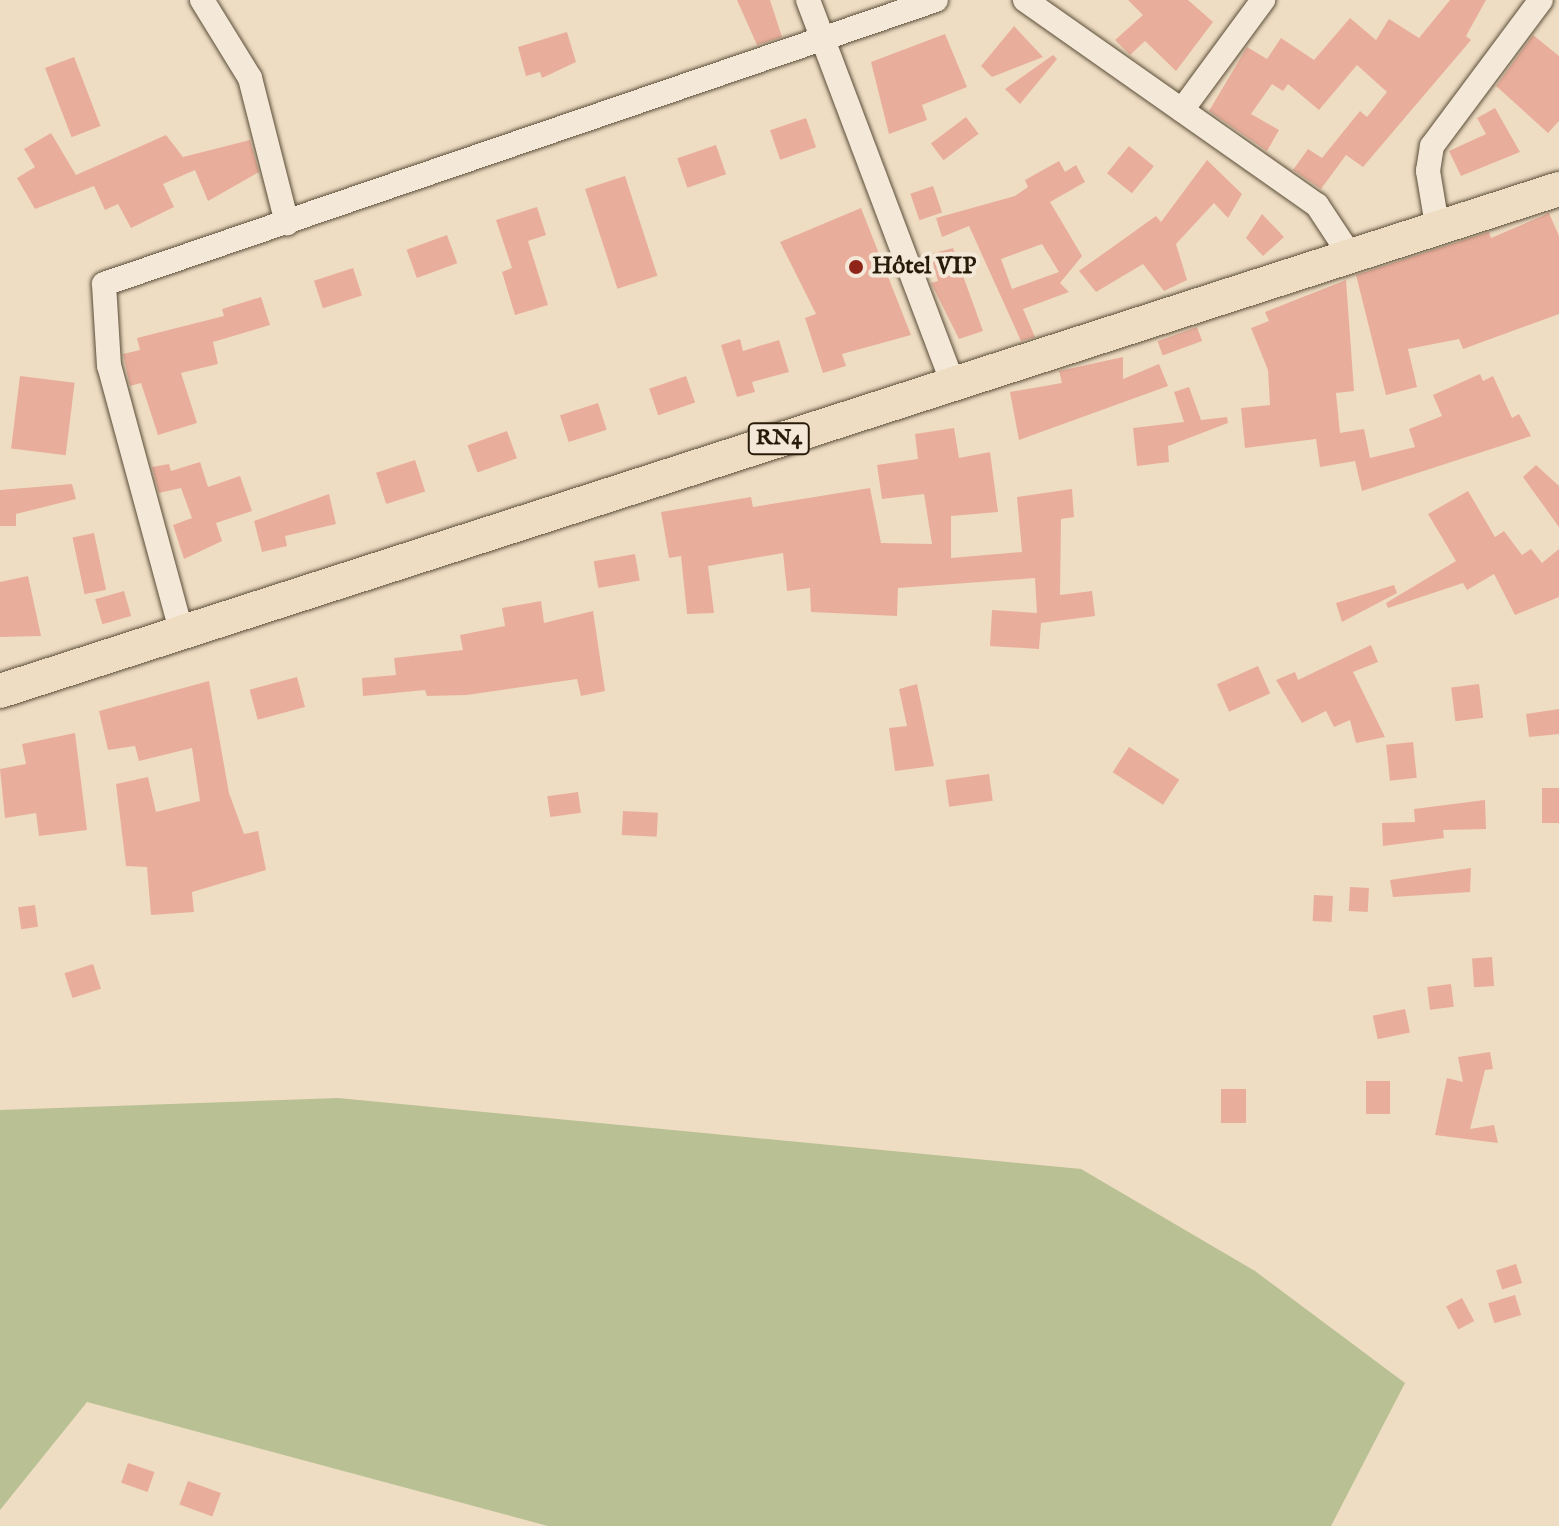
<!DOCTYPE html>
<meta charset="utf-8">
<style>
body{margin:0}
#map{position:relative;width:1559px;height:1526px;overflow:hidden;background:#eeddc3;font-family:"IM FELL English",serif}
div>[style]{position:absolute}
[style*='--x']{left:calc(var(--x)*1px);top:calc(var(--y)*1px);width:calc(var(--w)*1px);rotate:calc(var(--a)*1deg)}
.green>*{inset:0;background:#b9c093}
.building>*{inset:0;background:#e9ae9b;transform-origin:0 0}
.roads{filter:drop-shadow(0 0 2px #5a4c37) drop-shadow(0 0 2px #5a4c37)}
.minor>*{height:24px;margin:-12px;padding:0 12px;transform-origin:12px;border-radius:12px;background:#f4e9d8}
.highway>*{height:34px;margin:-17px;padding:0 17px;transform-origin:17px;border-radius:17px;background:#eeddc3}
.dots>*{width:22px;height:22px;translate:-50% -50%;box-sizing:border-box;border:4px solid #f4e9d8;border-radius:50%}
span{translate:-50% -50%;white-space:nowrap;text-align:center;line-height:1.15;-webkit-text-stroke:8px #f4e9d8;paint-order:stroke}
.shield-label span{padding:2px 6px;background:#f4e9d8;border:2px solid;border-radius:6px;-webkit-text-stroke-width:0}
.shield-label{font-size:22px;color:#281b08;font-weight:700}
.poi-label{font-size:24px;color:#281b08;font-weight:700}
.left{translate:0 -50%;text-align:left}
</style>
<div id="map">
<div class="green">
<i style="clip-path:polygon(338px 1098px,1081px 1169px,1255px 1271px,1405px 1383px,1331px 1526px,548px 1526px,87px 1402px,0 1510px,0 1110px)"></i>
</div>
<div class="building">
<i style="clip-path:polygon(737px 0,770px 0,782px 37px,757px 45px)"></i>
<i style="clip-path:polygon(1128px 0,1188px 0,1213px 22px,1176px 71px,1145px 41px,1130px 55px,1115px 40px,1143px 15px)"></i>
<i style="clip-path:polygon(1450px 0,1486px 0,1466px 36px,1471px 40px,1363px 167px,1346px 155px,1321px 189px,1293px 170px,1308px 149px,1322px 158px,1360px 111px,1367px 117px,1387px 92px,1357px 65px,1319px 110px,1288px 84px,1283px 91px,1272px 84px,1251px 114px,1279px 130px,1267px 151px,1209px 111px,1247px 47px,1267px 59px,1281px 38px,1314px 60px,1350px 18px,1376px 40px,1389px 19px,1419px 38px)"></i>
<i style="clip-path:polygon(1014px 26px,1043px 57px,992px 77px,981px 66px)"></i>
<i style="clip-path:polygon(567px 32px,576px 62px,542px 78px,540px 72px,526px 76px,518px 47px)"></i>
<i style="clip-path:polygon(945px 34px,967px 87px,922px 105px,927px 120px,889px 134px,871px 62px)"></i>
<i style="clip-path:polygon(1533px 35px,1559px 56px,1559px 121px,1548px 133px,1496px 86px)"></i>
<i style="clip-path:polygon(1053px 55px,1057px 59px,1020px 104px,1005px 89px)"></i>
<i style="left:74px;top:57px;width:74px;height:31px;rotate:69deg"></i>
<i style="clip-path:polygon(1495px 108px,1520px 152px,1461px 176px,1449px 151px,1486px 134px,1477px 118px)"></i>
<i style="left:966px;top:117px;width:21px;height:44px;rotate:53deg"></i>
<i style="left:806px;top:118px;width:31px;height:38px;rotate:71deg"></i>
<i style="clip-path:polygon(51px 133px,76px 175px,166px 135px,183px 157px,250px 140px,259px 172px,208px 201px,195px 170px,163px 184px,174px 207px,131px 228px,118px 204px,105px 210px,94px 186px,35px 209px,17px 178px,35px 167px,24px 149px)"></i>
<i style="left:716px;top:145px;width:31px;height:41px;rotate:71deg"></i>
<i style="left:1129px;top:146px;width:32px;height:35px;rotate:39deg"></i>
<i style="clip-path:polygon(1207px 160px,1242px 194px,1228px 218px,1214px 203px,1176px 244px,1187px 280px,1164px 291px,1143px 264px,1096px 292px,1079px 271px,1156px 216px,1161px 222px)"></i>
<i style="clip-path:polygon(evenodd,1059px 161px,1065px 172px,1076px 165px,1085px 182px,1050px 202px,1082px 256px,1060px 283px,1069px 292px,1023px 309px,1035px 337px,1021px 341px,969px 226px,942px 237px,936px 218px,1015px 196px,1028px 187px,1025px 180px,1059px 161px,1042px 244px,1059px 272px,1012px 289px,1001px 259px,1042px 244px)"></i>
<i style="left:625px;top:176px;width:105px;height:42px;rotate:72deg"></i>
<i style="left:933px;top:186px;width:28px;height:24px;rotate:71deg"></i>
<i style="clip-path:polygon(537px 207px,546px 235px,528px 241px,548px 305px,515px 315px,502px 272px,512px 268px,496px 220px)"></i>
<i style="clip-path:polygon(861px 208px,911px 335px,842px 354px,846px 366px,823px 373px,805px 318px,816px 314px,780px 242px)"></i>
<i style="clip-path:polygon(1549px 213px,1559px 236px,1559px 314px,1463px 349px,1459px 339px,1408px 349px,1417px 387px,1386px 395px,1356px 275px,1489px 232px,1491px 238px)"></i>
<i style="clip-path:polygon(1262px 214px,1284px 237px,1263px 256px,1246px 238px)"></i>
<i style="left:447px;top:235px;width:30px;height:43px;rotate:70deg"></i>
<i style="clip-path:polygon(953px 248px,983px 331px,959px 339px,931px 283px,938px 281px,930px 254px)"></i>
<i style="left:353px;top:268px;width:29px;height:41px;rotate:72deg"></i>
<i style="clip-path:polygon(1346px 280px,1354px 391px,1336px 393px,1340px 433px,1364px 429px,1370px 458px,1415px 447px,1409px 429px,1442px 416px,1433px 395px,1480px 374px,1483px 381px,1493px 376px,1512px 418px,1519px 414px,1531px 436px,1362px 491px,1355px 461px,1320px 467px,1316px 439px,1245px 448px,1241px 408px,1270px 405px,1268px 370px,1251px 328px,1269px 321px,1265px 312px)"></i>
<i style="clip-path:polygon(261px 297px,270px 325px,213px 342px,218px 364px,181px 373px,197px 423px,158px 435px,141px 383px,130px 386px,123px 354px,140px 350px,137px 338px,224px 316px,222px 309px)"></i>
<i style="left:1197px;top:327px;width:15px;height:42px;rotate:70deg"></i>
<i style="clip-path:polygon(740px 339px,743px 351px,779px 340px,789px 372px,752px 382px,755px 392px,737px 397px,721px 345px)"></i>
<i style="clip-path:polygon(1123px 357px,1123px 379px,1159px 364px,1168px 386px,1019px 440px,1010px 392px,1062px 383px,1059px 371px)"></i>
<i style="left:20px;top:376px;width:55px;height:73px;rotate:7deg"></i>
<i style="left:686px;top:376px;width:28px;height:39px;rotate:71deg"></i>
<i style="clip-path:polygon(1189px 387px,1201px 420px,1227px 417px,1228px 423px,1168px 446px,1169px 462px,1137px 466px,1133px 428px,1184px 422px,1174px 392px)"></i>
<i style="left:598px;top:403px;width:28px;height:40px;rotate:72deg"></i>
<i style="clip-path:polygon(954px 428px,959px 458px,990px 452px,998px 512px,951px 516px,951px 558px,1022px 552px,1017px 497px,1072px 489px,1074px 517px,1061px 519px,1060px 595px,1092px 591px,1095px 616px,1041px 623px,1039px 649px,990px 646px,992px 610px,1037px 613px,1035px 578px,898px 588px,897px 616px,811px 612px,810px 588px,787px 591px,783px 553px,708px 566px,714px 613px,687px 614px,681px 556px,669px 558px,661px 512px,751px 497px,753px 507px,870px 488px,881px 543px,932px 544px,924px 494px,882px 499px,877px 465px,918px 459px,915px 434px)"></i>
<i style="left:507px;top:431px;width:29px;height:42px;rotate:70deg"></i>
<i style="left:415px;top:460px;width:33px;height:41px;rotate:72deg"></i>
<i style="clip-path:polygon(200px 462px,208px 487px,240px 476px,252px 511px,216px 523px,222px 541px,184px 559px,173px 525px,192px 518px,181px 488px,159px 493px,152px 467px,169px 464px,171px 471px)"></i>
<i style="clip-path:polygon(1536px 465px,1559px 486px,1559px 527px,1523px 477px)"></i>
<i style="clip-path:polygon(72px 484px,76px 499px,16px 514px,16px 526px,0 526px,0 490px)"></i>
<i style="clip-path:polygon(1468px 491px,1495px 537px,1504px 531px,1522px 555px,1531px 549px,1542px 563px,1559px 549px,1559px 597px,1515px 615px,1494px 574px,1467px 590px,1463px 583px,1388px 608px,1386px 603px,1456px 561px,1428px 514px)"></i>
<i style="clip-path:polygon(329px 494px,336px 524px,285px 536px,287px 546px,262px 552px,254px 521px)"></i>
<i style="left:94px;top:533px;width:58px;height:22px;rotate:78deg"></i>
<i style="left:635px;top:554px;width:27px;height:42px;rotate:80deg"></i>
<i style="clip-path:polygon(28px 576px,41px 636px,0 637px,0 582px)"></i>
<i style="clip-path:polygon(1394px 585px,1397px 593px,1342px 622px,1336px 603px)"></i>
<i style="left:124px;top:591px;width:26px;height:30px;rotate:74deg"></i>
<i style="clip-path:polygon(541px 601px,544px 623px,593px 611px,605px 691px,581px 696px,577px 679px,467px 695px,427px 696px,425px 690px,363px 696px,362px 678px,396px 675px,394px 658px,463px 650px,460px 635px,505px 626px,502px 608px)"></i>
<i style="clip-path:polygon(1371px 645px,1378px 662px,1353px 672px,1385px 737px,1356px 743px,1350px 720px,1334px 727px,1326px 711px,1302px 723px,1276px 680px,1295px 672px,1298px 680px)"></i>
<i style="left:1258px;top:666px;width:30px;height:45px;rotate:66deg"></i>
<i style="left:297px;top:677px;width:31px;height:49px;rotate:75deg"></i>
<i style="clip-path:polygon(209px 681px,229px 793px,244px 834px,258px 831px,266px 870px,192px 892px,194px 912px,151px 915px,147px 867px,126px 866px,116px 784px,148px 777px,156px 812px,200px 801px,192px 748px,139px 761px,135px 746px,108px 750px,99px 711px)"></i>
<i style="clip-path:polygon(917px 684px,934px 766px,895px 771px,889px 728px,907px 726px,899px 689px)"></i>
<i style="left:1479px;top:684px;width:34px;height:28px;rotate:83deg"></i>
<i style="clip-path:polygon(1559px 709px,1559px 734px,1529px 737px,1526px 714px)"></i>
<i style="clip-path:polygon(75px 733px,87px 830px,39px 836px,36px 813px,5px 818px,0 769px,26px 764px,22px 744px)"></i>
<i style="left:1413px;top:742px;width:36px;height:27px;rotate:84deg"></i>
<i style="left:1129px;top:747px;width:60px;height:30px;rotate:33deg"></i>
<i style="left:989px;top:774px;width:27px;height:44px;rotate:82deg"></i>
<i style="left:1559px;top:788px;width:35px;height:17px;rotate:90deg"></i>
<i style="left:578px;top:792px;width:21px;height:31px;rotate:82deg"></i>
<i style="clip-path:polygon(1485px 800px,1486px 829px,1443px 830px,1444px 838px,1383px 846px,1382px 823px,1415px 822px,1414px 809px)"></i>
<i style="left:623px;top:811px;width:35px;height:24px;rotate:3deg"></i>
<i style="clip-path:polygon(1471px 868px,1470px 892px,1393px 897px,1390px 880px)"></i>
<i style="left:1350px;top:887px;width:19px;height:24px;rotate:3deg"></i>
<i style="left:1314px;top:895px;width:19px;height:26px;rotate:3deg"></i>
<i style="left:35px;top:905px;width:22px;height:17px;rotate:82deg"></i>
<i style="left:1492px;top:957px;width:29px;height:20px;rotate:86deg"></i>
<i style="left:93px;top:964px;width:26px;height:30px;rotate:72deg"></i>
<i style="left:1451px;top:984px;width:23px;height:24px;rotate:83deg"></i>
<i style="left:1405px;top:1009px;width:24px;height:33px;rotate:78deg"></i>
<i style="clip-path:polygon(1490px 1052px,1493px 1069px,1485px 1070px,1470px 1129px,1494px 1125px,1498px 1143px,1435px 1135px,1447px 1078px,1463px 1082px,1458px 1057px)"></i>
<i style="left:1366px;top:1081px;width:24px;height:33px"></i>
<i style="left:1221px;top:1089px;width:25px;height:34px"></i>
<i style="left:1516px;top:1264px;width:20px;height:21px;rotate:72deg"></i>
<i style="left:1515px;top:1295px;width:21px;height:28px;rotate:73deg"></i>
<i style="left:1462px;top:1298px;width:26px;height:18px;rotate:62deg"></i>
<i style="left:128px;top:1463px;width:28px;height:21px;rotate:19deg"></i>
<i style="left:188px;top:1481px;width:35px;height:25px;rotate:20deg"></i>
</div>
<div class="roads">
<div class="minor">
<i style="--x:202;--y:0;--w:92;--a:58.4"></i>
<i style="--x:250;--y:78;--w:150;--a:75.7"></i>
<i style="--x:808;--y:0;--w:408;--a:69.3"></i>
<i style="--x:1025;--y:0;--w:357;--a:35.1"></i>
<i style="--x:1317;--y:205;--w:64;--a:56.6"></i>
<i style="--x:1182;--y:110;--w:137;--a:-53.6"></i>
<i style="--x:1438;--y:231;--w:61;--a:-99.5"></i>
<i style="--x:1428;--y:171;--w:25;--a:-81"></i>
<i style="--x:1432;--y:146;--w:182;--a:-53.3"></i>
<i style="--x:182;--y:634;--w:278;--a:-105.2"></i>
<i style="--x:109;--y:366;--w:82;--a:-93.5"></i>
<i style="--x:104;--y:284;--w:879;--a:-18.85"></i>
</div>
<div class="highway">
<i style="--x:0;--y:691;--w:1638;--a:-17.85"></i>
</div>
</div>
<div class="dots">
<i style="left:856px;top:267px;background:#8f2418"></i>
</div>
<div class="shield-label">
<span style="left:779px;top:439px">RN4</span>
</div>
<div class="poi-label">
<span class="left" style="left:872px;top:267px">Hôtel VIP</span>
</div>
</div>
